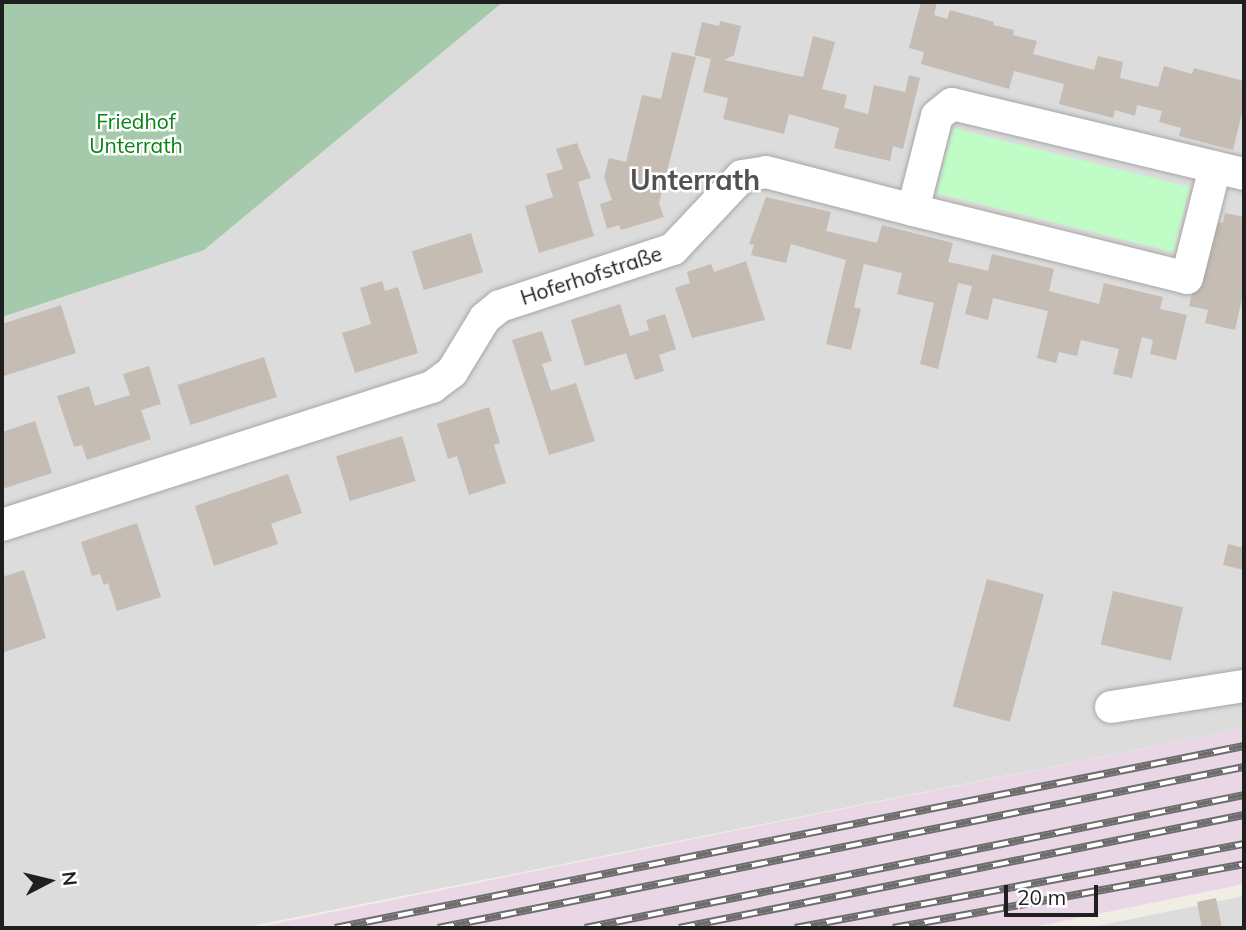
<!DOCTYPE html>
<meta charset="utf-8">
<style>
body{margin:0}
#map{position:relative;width:1246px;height:930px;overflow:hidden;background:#f0ede5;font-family:Mulish,sans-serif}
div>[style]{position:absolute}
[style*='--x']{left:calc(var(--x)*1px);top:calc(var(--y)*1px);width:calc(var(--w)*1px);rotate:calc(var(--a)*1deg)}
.residential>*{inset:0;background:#dddcdc}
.industrial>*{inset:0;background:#ead7e6}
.cemetery>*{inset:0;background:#a5caab}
.park>*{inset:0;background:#c0fcc6;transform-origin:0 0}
.building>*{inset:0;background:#c5bcb4;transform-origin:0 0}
.roads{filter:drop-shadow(0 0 2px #a6a6a6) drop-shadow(0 0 2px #a6a6a6)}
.minor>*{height:32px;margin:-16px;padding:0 16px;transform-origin:16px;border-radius:16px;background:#fff}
.rail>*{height:8px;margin-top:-4px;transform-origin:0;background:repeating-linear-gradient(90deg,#fff 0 16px,#6d6d6d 0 32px);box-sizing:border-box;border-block:2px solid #6d6d6d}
span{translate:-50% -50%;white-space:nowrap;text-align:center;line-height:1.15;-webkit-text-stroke:5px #fff;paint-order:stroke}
.park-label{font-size:21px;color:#068413}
.street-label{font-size:21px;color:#1f1f1f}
.district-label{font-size:28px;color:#525252;font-weight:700}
.frame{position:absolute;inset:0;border:4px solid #1f1f1f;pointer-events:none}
.north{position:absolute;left:14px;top:846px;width:70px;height:70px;-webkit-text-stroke:5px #fff;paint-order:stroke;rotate:83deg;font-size:19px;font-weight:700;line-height:28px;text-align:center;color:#1f1f1f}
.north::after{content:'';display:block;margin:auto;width:24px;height:32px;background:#1f1f1f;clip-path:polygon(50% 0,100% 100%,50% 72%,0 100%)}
.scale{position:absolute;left:1004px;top:885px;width:94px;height:32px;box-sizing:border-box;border:4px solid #1f1f1f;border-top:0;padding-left:9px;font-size:21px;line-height:24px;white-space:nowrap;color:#1f1f1f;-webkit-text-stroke:5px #fff;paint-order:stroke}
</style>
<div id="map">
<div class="residential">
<i style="clip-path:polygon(503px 2px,1244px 2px,1244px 728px,242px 928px,2px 928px,2px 317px,204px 249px)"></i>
<i style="clip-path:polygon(1244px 896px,1244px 928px,1088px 928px)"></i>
</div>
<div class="industrial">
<i style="clip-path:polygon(1244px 728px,1244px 884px,1029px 928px,253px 928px)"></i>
</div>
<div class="cemetery">
<i style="clip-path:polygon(2px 2px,503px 2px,204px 250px,2px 317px)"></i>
</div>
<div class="park">
<i style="left:953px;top:128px;width:244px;height:67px;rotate:14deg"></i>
</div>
<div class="building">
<i style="clip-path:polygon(921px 2px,937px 2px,934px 15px,947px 19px,950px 10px,994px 22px,993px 25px,1014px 30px,1013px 35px,1037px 41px,1033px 54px,1094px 70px,1098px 56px,1123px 62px,1120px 78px,1158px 87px,1164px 66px,1192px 74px,1194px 68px,1244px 81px,1244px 105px,1233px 150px,1179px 136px,1181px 128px,1159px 122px,1162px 111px,1137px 105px,1135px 116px,1115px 110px,1113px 118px,1059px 104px,1064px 84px,1014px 71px,1009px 89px,921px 64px,924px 52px,909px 48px)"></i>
<i style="clip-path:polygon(720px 21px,741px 26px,734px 55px,724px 60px,803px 77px,813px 36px,835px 42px,822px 89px,847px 95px,844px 108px,868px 114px,874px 85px,905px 92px,909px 75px,920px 78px,903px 149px,893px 146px,890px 161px,834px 148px,839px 128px,789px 114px,784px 134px,723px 119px,728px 98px,703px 92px,711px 59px,694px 55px,702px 22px,719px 26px)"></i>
<i style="clip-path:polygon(672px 52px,696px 57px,659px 203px,664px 217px,621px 230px,619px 225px,607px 229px,600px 204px,612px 200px,604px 177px,609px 158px,626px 162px,642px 95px,661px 99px)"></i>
<i style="clip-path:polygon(577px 143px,591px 178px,578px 182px,594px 236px,539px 253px,525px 206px,553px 197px,546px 174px,563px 169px,556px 149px)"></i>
<i style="clip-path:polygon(766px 197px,831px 212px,826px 231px,877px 243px,882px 225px,953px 243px,948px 262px,963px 265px,988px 271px,992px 254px,1054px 269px,1049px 291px,1099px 304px,1104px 283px,1163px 297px,1160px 309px,1187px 315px,1176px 360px,1150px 354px,1153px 340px,1142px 337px,1132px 378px,1113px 374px,1119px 349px,1081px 340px,1077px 356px,1059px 352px,1056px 363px,1037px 358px,1048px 311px,993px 298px,988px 320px,965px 314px,972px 286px,958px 283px,938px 369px,920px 364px,934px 303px,897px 294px,902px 273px,864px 264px,854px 307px,861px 309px,851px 350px,826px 344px,846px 260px,791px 244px,786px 263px,751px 255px,754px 245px,749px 244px)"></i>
<i style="clip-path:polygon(1225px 213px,1244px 217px,1244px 290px,1235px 330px,1205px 323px,1208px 310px,1189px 306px,1209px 220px,1223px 223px)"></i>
<i style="left:471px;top:233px;width:41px;height:62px;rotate:73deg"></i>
<i style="clip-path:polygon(746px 261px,765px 320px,692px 338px,675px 288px,690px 283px,687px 272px,711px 264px,714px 272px)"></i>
<i style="clip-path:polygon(382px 281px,385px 291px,398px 287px,418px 353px,355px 373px,342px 333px,371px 324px,360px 288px)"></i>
<i style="clip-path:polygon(620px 304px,630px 336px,649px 330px,646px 320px,665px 314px,676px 349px,659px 355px,664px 371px,635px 380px,626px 353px,585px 366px,571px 320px)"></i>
<i style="clip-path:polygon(61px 305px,76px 353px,4px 376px,2px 324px)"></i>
<i style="clip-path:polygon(542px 331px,552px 361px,542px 364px,551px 391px,576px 383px,595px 441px,549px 455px,512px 340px)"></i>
<i style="left:264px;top:357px;width:42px;height:91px;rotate:72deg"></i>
<i style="clip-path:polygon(149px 366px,161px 404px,141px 410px,151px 439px,87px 460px,82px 445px,74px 447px,57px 396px,89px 386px,95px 406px,130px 395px,123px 374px)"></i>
<i style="clip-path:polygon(489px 407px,500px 443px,494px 445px,506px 483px,469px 495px,457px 456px,448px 459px,437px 424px)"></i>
<i style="clip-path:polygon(35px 421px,52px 473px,2px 489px,2px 432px)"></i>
<i style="left:402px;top:436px;width:47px;height:69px;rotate:73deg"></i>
<i style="clip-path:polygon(288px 474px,302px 513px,271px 524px,278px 544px,214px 566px,195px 506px)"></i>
<i style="clip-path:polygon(137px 523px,161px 597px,117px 611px,108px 583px,104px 585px,100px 574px,92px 576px,81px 542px)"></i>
<i style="clip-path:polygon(1228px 544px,1244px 548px,1244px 570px,1223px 565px)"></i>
<i style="clip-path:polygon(24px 570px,46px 638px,2px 653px,2px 577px)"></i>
<i style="left:987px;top:579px;width:59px;height:132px;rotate:15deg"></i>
<i style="left:1113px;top:591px;width:72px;height:55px;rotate:13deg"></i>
<i style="clip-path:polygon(1216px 898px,1222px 928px,1202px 928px,1197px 902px)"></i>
</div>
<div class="roads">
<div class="minor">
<i style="--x:913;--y:210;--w:282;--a:13.9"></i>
<i style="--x:1187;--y:278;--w:114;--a:-75.8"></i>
<i style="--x:2;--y:525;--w:452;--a:-17.8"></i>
<i style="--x:432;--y:387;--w:25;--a:-37"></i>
<i style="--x:452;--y:372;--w:63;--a:-58.6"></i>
<i style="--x:485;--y:318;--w:19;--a:-39"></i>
<i style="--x:500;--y:306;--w:182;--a:-18.2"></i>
<i style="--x:673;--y:249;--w:100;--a:-46.6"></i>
<i style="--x:742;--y:176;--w:24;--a:-9"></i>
<i style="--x:766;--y:172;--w:152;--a:14.5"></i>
<i style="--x:913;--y:210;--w:97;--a:-75.7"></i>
<i style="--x:937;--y:116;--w:19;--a:-39"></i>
<i style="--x:952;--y:104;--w:300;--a:13.5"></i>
<i style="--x:1111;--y:707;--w:135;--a:-9"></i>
</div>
</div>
<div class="rail">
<i style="--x:335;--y:928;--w:927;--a:-11.32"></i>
<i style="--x:438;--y:928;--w:822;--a:-11.3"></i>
<i style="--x:585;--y:928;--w:672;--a:-11.41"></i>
<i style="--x:679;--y:928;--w:576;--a:-11.31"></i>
<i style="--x:795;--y:928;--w:457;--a:-10.6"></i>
<i style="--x:893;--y:928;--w:357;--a:-10.3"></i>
</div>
<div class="park-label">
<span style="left:136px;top:133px">Friedhof<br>Unterrath</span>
</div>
<div class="street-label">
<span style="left:591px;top:275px;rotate:-18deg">Hoferhofstraße</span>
</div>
<div class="district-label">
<span style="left:695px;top:180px">Unterrath</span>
</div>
<div class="frame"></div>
<div class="north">N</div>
<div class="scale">20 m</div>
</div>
